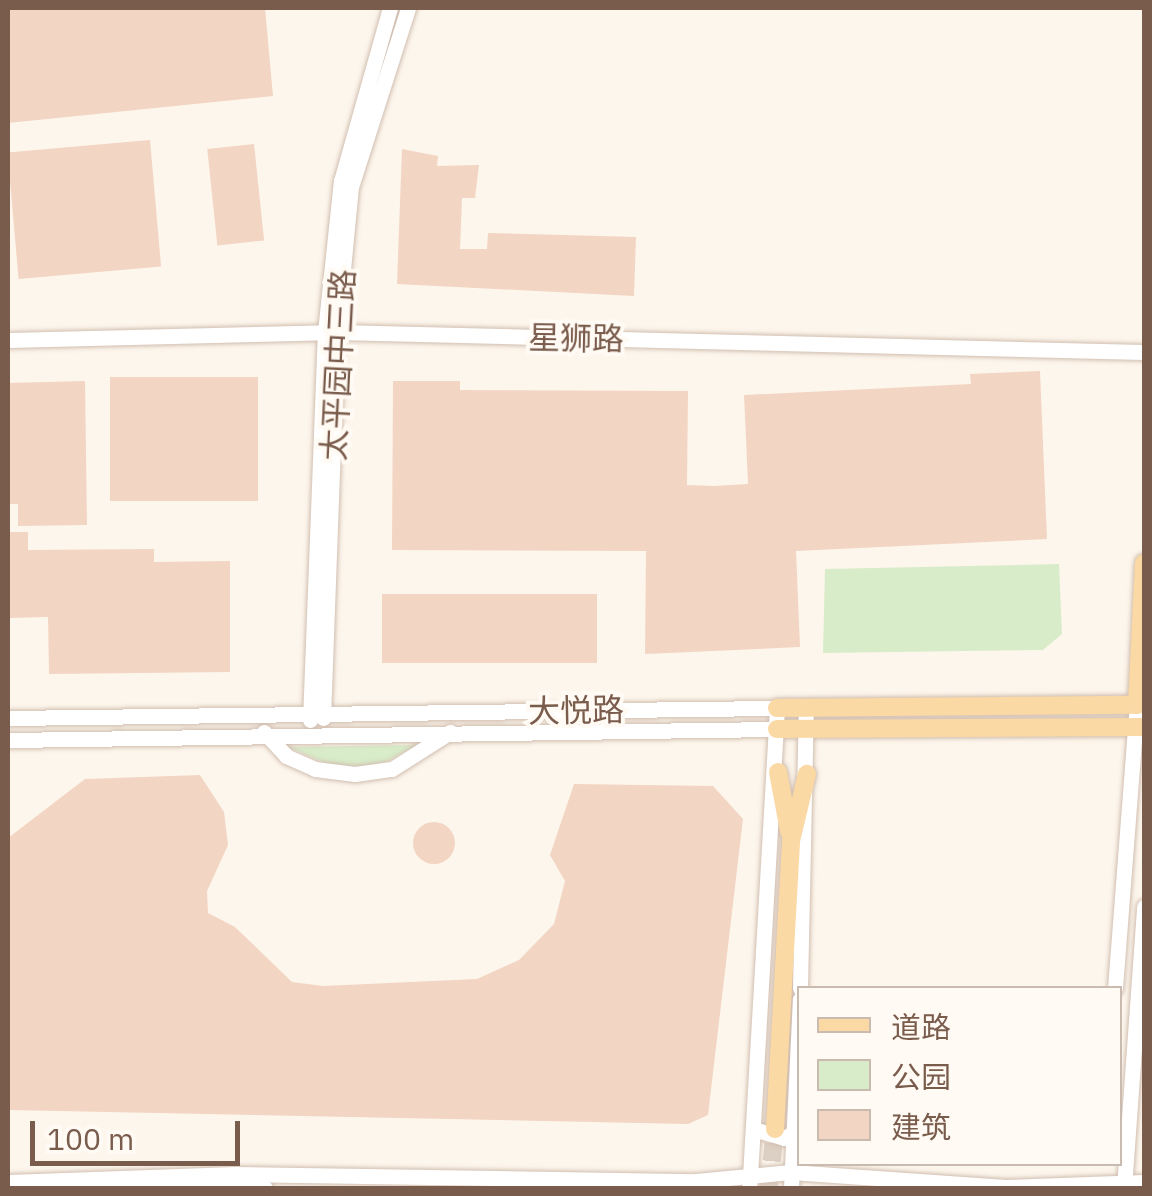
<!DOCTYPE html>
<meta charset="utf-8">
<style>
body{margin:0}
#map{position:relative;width:1152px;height:1196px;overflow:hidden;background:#fdf6ec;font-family:"IBM Plex Sans","Noto Sans SC",sans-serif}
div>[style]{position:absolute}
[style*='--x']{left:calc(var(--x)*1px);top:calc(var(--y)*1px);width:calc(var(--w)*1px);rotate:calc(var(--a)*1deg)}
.green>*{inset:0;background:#d8ecc9}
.building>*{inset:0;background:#f3d5c3;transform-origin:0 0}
.round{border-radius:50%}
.major-tunnel>*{height:18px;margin-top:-9px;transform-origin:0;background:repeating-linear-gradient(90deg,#dcd0c4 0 18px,transparent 0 27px)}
.roads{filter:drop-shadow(0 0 2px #d1beb0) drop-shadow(0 0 2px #d1beb0)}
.minor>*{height:15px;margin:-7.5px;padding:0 7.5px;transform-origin:7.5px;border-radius:7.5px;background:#fff}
.major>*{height:18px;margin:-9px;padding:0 9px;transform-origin:9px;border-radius:9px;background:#fbd9a5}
span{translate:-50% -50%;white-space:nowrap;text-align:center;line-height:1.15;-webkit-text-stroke:8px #fffaf3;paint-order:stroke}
.street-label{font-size:32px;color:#7a5c4d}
.frame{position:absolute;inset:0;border:10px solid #7a5c4d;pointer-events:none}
.legend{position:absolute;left:797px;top:986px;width:325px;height:180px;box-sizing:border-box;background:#fffaf3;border:2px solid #cabbb1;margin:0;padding:12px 18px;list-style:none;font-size:30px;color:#7a5c4d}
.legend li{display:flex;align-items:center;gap:20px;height:50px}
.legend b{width:50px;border:2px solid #cabbb1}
.scale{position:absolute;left:30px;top:1121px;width:210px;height:45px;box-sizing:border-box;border:5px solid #7a5c4d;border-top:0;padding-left:12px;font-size:30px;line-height:35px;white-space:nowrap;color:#7a5c4d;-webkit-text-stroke:8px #fffaf3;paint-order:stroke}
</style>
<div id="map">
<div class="green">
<i style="clip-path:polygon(1059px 564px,1062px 634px,1043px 650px,823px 653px,825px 569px)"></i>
<i style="clip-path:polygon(417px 745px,386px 762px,358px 767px,329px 765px,288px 747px)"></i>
</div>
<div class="building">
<i style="clip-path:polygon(8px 8px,265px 8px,273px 96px,8px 123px)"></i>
<i style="left:150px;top:140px;width:127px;height:143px;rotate:85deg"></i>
<i style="left:254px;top:144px;width:97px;height:47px;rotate:84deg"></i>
<i style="clip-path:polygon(402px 149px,438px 156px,437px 166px,479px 165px,475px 198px,462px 198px,460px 249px,487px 249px,488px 233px,636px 237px,634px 296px,397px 284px)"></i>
<i style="clip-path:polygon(1040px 371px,1047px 539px,796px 551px,800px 647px,645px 654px,646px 551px,392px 550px,393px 381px,460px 381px,460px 390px,688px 391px,687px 485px,714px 486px,748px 484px,744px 395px,971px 384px,970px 374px)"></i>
<i style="left:110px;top:377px;width:148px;height:124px"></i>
<i style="clip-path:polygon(85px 381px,87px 525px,18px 526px,18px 504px,8px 504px,8px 383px)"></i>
<i style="clip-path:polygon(8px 532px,28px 532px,28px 550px,154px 549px,154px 562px,230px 561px,230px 672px,49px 674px,48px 617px,8px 618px)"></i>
<i style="left:382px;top:594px;width:215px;height:69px"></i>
<i style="clip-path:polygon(200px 775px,224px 812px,228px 845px,207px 891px,208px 913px,235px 927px,292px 982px,323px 986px,477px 979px,519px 960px,554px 924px,565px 881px,550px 855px,574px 784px,713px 786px,743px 819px,708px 1115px,688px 1124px,8px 1110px,8px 838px,85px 779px)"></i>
<i class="round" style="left:413px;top:822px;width:42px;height:42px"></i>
</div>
<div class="major-tunnel">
<i style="--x:769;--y:1188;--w:59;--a:-84.2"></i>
</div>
<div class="roads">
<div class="minor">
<i style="--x:8;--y:340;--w:329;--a:-1.4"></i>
<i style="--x:337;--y:332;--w:807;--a:1.42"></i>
<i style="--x:8;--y:718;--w:769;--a:-0.75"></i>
<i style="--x:777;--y:708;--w:481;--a:93.3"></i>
<i style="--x:323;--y:718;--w:386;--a:-87.9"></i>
<i style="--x:337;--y:332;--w:146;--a:-84.5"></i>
<i style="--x:351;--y:187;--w:188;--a:-72.3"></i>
<i style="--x:310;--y:720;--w:388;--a:-87.8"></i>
<i style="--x:325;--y:332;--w:152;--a:-84"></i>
<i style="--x:341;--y:181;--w:180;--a:-74.2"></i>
<i style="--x:264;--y:732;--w:33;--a:47"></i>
<i style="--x:286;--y:756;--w:32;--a:24"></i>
<i style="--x:315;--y:769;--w:40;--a:7.1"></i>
<i style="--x:355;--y:774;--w:37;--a:-8"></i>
<i style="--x:392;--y:769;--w:69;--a:-32.5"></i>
<i style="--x:8;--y:740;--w:769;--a:-0.82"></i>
<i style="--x:800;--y:988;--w:278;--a:-88.8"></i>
<i style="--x:1115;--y:988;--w:284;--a:-85.6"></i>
<i style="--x:1137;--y:705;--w:7;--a:0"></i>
<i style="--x:753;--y:1129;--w:32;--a:16"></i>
<i style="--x:784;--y:1138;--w:10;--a:-29"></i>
<i style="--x:8;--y:1182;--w:227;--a:-2"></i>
<i style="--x:235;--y:1174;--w:461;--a:0.9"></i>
<i style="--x:696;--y:1181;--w:95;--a:-5.4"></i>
<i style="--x:791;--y:1172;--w:215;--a:4"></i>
<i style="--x:1005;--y:1187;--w:139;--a:-2.1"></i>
<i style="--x:110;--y:1188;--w:155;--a:0"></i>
<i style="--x:791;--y:1188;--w:189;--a:-87.3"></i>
<i style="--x:1124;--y:1188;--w:282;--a:-85.9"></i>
</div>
<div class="major">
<i style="--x:777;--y:708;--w:360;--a:-0.5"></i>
<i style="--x:1137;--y:705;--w:142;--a:-87.2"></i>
<i style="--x:777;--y:729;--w:367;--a:-0.3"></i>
<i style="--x:778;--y:772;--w:60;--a:79.4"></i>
<i style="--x:775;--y:1129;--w:288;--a:-86.8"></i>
<i style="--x:791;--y:841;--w:69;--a:-76.6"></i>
</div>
</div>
<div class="street-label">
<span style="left:576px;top:338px;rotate:1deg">星狮路</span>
<span style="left:338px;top:365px;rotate:-87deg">太平园中三路</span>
<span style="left:576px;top:710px;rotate:-1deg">大悦路</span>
</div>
<div class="frame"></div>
<ul class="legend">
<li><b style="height:12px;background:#fbd9a5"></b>道路</li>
<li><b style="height:28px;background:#d8ecc9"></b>公园</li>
<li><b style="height:28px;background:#f3d5c3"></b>建筑</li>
</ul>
<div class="scale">100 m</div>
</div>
